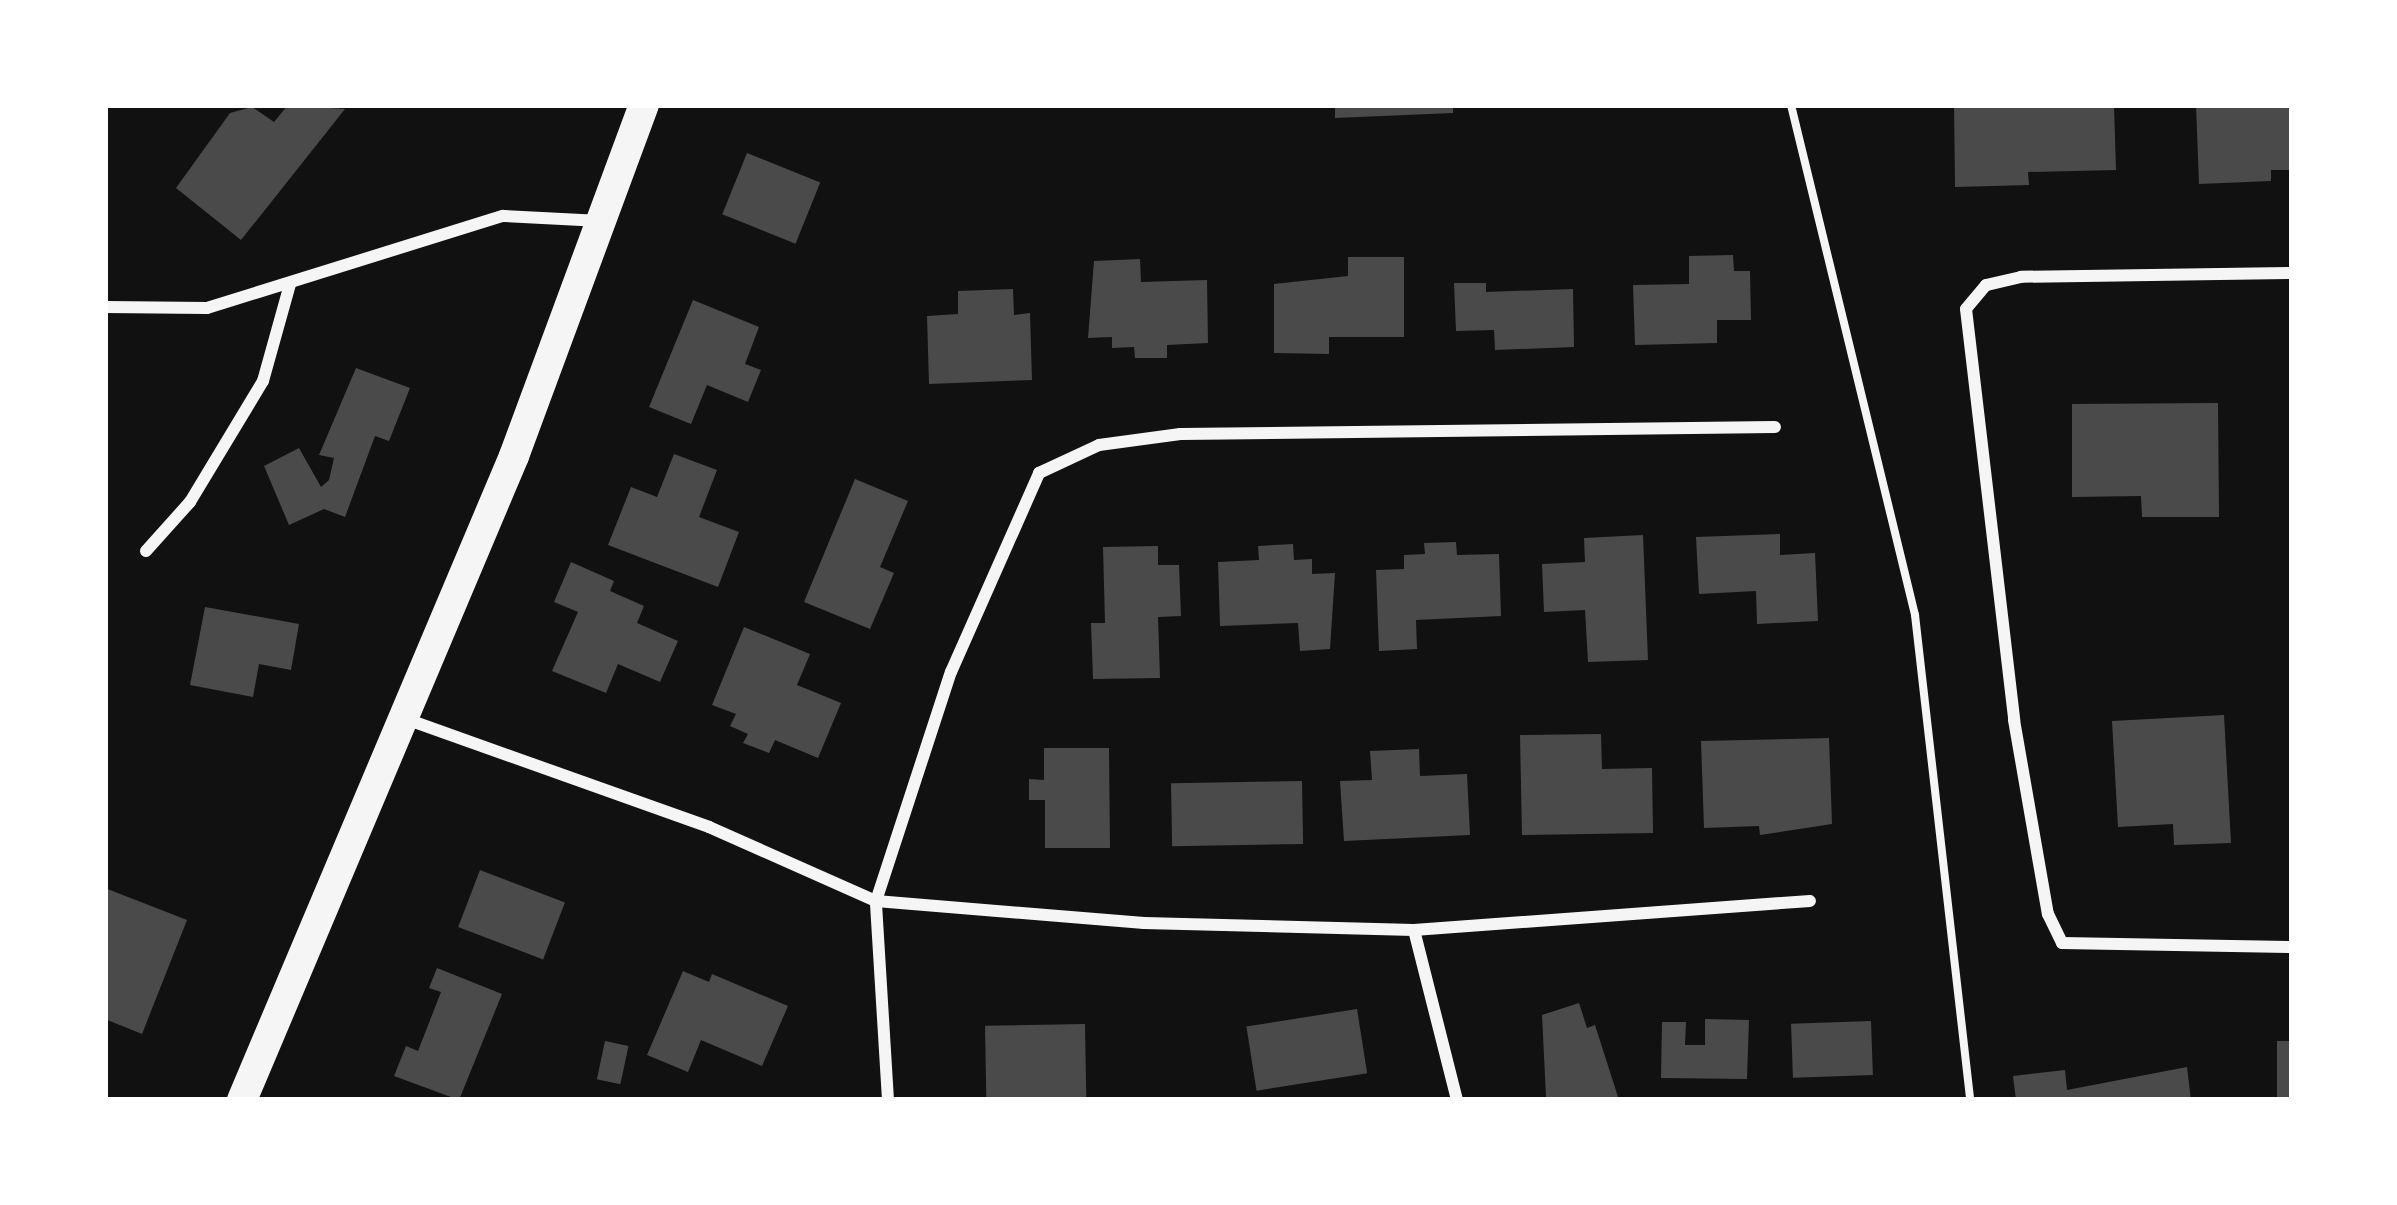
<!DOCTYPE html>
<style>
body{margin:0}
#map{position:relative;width:2397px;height:1205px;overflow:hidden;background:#111;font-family:"Space Grotesk",sans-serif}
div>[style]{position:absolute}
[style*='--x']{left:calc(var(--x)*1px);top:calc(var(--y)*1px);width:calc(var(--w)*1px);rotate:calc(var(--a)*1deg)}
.building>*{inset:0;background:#4a4a4a;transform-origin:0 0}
.path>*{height:8px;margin:-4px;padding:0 4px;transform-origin:4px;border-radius:4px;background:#f5f5f5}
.minor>*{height:12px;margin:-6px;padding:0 6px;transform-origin:6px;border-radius:6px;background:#f5f5f5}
.primary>*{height:30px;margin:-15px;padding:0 15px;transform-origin:15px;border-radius:15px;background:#f5f5f5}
span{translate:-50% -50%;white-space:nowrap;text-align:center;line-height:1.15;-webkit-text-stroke:12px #fff;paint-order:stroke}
.frame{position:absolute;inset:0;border:108px solid #fff;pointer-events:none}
</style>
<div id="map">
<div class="building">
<i style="clip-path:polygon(288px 105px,345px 109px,241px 240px,176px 188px,230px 113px,252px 107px,274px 122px)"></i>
<i style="clip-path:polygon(1335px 105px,1453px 105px,1453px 113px,1335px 118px)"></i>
<i style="clip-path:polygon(1954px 105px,2114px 105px,2116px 170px,2028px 172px,2029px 185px,1955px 187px)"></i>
<i style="clip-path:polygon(2196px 105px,2292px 105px,2292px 170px,2271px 170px,2271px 181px,2199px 184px)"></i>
<i style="left:747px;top:153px;width:79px;height:66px;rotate:22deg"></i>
<i style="clip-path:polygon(1733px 255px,1734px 271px,1750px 271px,1751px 320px,1717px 320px,1717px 343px,1635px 345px,1633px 285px,1689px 284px,1689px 256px)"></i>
<i style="clip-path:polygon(1348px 257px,1404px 257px,1404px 337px,1329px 337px,1329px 354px,1274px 353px,1274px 284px,1348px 276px)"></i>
<i style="clip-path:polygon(1140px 259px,1141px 282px,1207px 280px,1208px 343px,1167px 345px,1167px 358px,1135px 358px,1134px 347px,1112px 348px,1112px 337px,1088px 338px,1094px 261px)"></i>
<i style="clip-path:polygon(1454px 283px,1486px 283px,1486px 292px,1573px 289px,1574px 347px,1495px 350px,1494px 330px,1456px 331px)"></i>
<i style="clip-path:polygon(1013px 289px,1014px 315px,1030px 313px,1032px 380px,929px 384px,927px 316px,958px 314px,958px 291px)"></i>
<i style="clip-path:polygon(693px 300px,759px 327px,745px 364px,761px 370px,748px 402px,707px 385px,691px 424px,649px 407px)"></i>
<i style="clip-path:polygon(356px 368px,410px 388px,389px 441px,375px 436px,345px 517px,324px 509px,289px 525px,264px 466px,299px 448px,321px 487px,329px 480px,334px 458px,319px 455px)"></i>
<i style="clip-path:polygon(2218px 403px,2219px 517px,2142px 517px,2141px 496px,2072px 497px,2072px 404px)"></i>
<i style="clip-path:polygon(674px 454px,717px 470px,699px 517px,739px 532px,718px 587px,608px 545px,631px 487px,657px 497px)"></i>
<i style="clip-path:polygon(855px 479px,908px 501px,880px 567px,894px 573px,870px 629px,804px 602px)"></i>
<i style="clip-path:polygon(1780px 534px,1780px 555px,1815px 553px,1818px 621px,1757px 624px,1756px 591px,1699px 594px,1696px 537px)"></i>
<i style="clip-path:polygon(1643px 535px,1648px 660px,1588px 662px,1585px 610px,1544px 612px,1542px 564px,1585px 562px,1584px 538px)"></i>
<i style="clip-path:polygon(1456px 542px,1457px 555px,1499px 554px,1501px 616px,1416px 620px,1417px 649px,1379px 651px,1376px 570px,1404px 569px,1404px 555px,1425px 554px,1424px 543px)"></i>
<i style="clip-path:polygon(1293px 544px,1294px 560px,1312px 559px,1312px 574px,1335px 573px,1330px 649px,1300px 651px,1298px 623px,1220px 626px,1218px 562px,1259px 560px,1258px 546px)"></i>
<i style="clip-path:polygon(1158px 546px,1158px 565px,1179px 565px,1181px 616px,1158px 617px,1160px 678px,1093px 679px,1091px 623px,1105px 623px,1103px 547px)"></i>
<i style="clip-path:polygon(571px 562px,614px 581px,610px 591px,644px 606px,637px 623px,678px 641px,660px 682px,618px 664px,606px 693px,552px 671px,578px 612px,554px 602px)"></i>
<i style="clip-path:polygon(205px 607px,299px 624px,291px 670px,259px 664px,253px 697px,190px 685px)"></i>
<i style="clip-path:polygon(744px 627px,810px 654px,797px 685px,841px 703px,818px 758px,775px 740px,769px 753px,743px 743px,748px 734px,730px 726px,736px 714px,712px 705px)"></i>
<i style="clip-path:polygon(2224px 715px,2231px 843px,2174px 845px,2173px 824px,2118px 827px,2112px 721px)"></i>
<i style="clip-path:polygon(1601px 734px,1602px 769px,1652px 768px,1653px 833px,1522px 835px,1520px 735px)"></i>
<i style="clip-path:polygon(1829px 738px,1832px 824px,1760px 835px,1759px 826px,1704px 828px,1701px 741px)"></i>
<i style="clip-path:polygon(1044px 748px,1109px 748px,1110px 848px,1045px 848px,1045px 800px,1029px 800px,1029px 779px,1044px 780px)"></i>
<i style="clip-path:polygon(1419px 749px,1420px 776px,1467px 774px,1470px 835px,1344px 841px,1340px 781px,1372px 780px,1370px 751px)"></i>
<i style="left:1302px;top:781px;width:63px;height:131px;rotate:89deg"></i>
<i style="left:480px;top:870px;width:91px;height:61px;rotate:21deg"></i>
<i style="clip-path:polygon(105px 888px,187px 920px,142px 1034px,105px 1019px)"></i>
<i style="clip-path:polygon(437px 968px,502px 994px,459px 1100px,394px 1076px,406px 1046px,418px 1051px,441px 992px,429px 988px)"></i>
<i style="clip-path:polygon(683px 971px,709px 982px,712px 974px,788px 1006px,762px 1066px,701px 1040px,688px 1072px,647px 1055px)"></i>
<i style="clip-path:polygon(1579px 1003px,1587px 1028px,1595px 1025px,1619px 1100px,1546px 1097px,1542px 1015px)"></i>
<i style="left:1357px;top:1009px;width:65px;height:112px;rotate:81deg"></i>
<i style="clip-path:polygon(1705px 1019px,1749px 1020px,1747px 1079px,1661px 1078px,1662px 1022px,1686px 1022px,1685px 1045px,1705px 1045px)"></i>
<i style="left:1871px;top:1021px;width:54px;height:80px;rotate:88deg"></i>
<i style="left:1085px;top:1024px;width:76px;height:100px;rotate:89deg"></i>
<i style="left:605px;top:1041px;width:24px;height:39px;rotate:12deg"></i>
<i style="left:2277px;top:1041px;width:15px;height:59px"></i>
<i style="clip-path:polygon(2187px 1067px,2191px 1100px,2016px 1100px,2013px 1076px,2065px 1070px,2067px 1090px)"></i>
</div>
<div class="path">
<i style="--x:1791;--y:105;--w:525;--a:76.33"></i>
<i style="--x:1915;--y:615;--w:488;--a:83.5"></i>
</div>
<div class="minor">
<i style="--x:2292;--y:273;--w:271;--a:179.2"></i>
<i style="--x:2021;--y:277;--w:36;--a:167"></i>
<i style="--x:1986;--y:285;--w:31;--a:130"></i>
<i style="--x:1966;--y:309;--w:414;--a:83.3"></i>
<i style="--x:2014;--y:720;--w:197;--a:80.1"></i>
<i style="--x:2048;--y:914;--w:32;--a:64"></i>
<i style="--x:2062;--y:943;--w:230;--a:1"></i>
<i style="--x:105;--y:307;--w:102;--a:0.6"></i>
<i style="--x:207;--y:308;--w:310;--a:-17.3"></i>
<i style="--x:503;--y:216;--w:98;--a:2.9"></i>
<i style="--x:146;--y:551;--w:66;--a:-48.1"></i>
<i style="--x:190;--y:502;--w:141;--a:-58.9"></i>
<i style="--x:263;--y:381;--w:101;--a:-74.4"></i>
<i style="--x:406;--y:719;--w:322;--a:19.6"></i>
<i style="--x:709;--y:827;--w:183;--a:23.9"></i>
<i style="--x:876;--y:901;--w:269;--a:4.7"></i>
<i style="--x:1144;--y:923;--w:270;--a:1.5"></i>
<i style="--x:1414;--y:930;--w:397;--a:-4.2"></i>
<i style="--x:1414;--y:930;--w:175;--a:75.8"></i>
<i style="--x:888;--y:1100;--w:199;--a:-93.5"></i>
<i style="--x:876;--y:901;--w:241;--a:-71.9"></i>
<i style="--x:951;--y:672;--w:218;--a:-66.1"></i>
<i style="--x:1039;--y:473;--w:66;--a:-25"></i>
<i style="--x:1099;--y:445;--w:82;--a:-7.7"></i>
<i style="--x:1180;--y:434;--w:595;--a:-0.67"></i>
</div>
<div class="primary">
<i style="--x:242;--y:1100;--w:699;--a:-67.1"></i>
<i style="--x:514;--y:456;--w:374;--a:-69.7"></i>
</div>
<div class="frame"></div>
</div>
